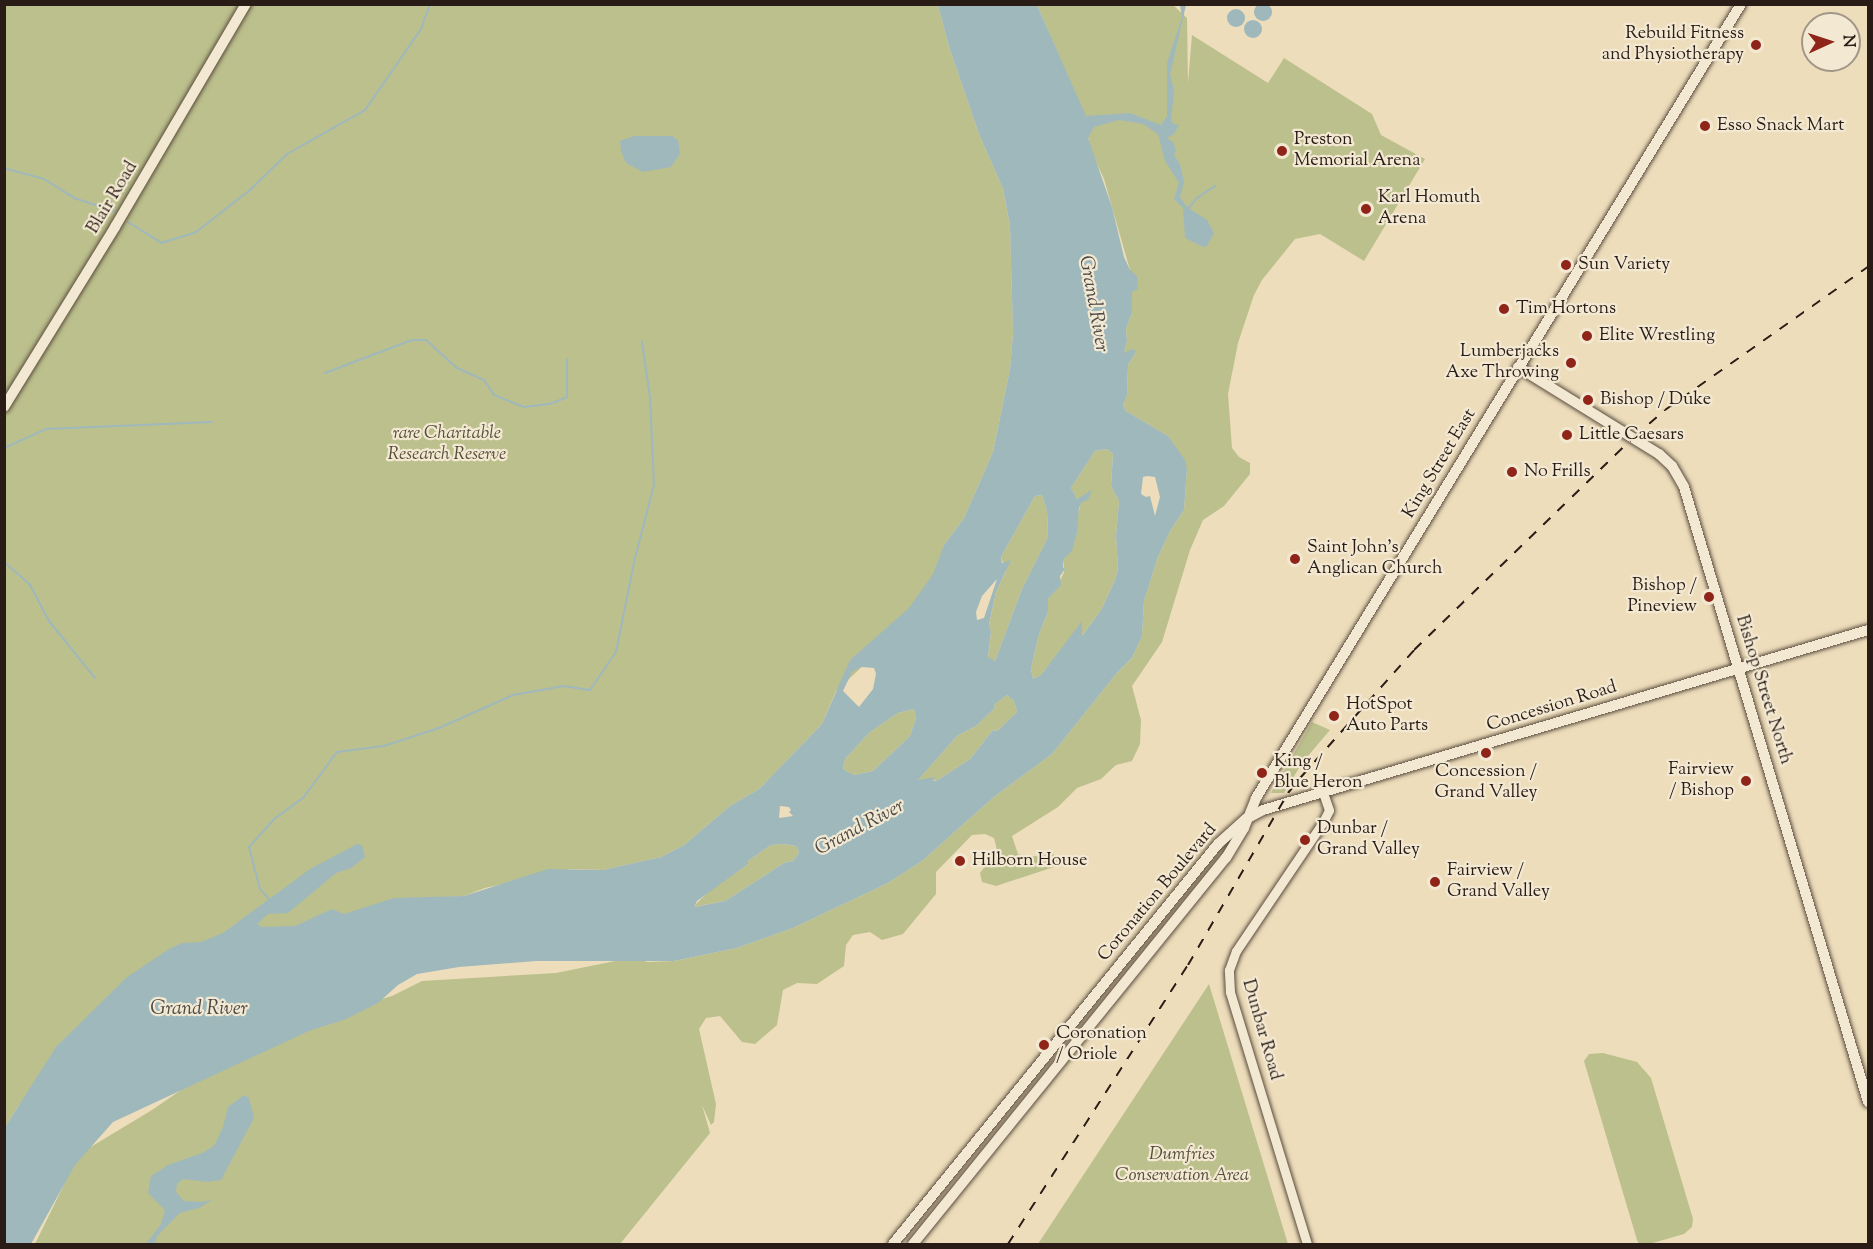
<!DOCTYPE html>
<style>
body{margin:0}
#map{position:relative;width:1873px;height:1249px;overflow:hidden;background:#edddbb;font-family:"Sorts Mill Goudy",serif}
div>[style]{position:absolute}
[style*='--x']{left:calc(var(--x)*1px);top:calc(var(--y)*1px);width:calc(var(--w)*1px);rotate:calc(var(--a)*1deg)}
.green>*{inset:0;background:#bcc08d}
.water>*{inset:0;background:#9fb8bc}
.round{border-radius:50%}
.stream>*{height:2px;margin:-1px;padding:0 1px;transform-origin:1px;border-radius:1px;background:#9fb8bc}
.roads{filter:drop-shadow(0 0 2px #5a4c3e) drop-shadow(0 0 2px #5a4c3e)}
.tertiary>*{height:9px;margin:-4.5px;padding:0 4.5px;transform-origin:4.5px;border-radius:4.5px;background:#f3e9d3}
.secondary>*{height:10px;margin:-5px;padding:0 5px;transform-origin:5px;border-radius:5px;background:#f3e9d3}
.rail>*{height:2px;margin-top:-1px;transform-origin:0;background:repeating-linear-gradient(90deg,#291b15 0 10px,transparent 0 20px)}
.dots>*{width:16px;height:16px;translate:-50% -50%;box-sizing:border-box;border:3px solid #f3e9d3;border-radius:50%}
span{translate:-50% -50%;white-space:nowrap;text-align:center;line-height:1.15;-webkit-text-stroke:4.5px #f3e9d3;paint-order:stroke}
.poi-label{font-size:18px;color:#291b15}
.right{translate:-100% -50%;text-align:right}
.left{translate:0 -50%;text-align:left}
.street-label{font-size:18px;color:#291b15}
.park-label{font-size:18px;color:#554d39;font-style:italic}
.water-label{font-size:20px;color:#4c4a47;font-style:italic}
.frame{position:absolute;inset:0;border:6px solid #291b15;pointer-events:none}
.north{position:absolute;left:1801px;top:12px;width:60px;height:60px;box-sizing:border-box;background:#f3e9d3;border:2px solid #a29787;border-radius:50%;rotate:87deg;font-size:16px;font-weight:700;line-height:24px;text-align:center;color:#291b15}
.north::after{content:'';display:block;margin:auto;width:21px;height:27px;background:#8f2418;clip-path:polygon(50% 0,100% 100%,50% 72%,0 100%)}
</style>
<div id="map">
<div class="green">
<i style="clip-path:polygon(4px 5px,938px 5px,949px 47px,979px 134px,1003px 189px,1010px 226px,1013px 333px,1010px 369px,993px 452px,964px 518px,944px 545px,926px 607px,836px 691px,822px 724px,759px 789px,730px 806px,684px 845px,661px 857px,603px 870px,570px 869px,485px 888px,464px 896px,447px 897px,19px 1105px,5px 1127px)"></i>
<i style="clip-path:polygon(1037px 5px,1173px 5px,1187px 18px,1188px 83px,1192px 35px,1268px 83px,1284px 58px,1372px 114px,1381px 135px,1425px 159px,1364px 261px,1320px 234px,1295px 239px,1262px 280px,1254px 295px,1238px 343px,1228px 394px,1232px 448px,1239px 457px,1250px 463px,1250px 474px,1224px 506px,1203px 520px,1190px 550px,1162px 642px,1132px 686px,1141px 720px,1140px 744px,1132px 761px,1116px 765px,1101px 779px,1077px 788px,1058px 807px,1012px 836px,1018px 854px,1028px 857px,1052px 854px,1061px 857px,1066px 863px,996px 886px,982px 882px,980px 873px,997px 850px,994px 838px,985px 834px,972px 835px,936px 872px,936px 894px,903px 934px,882px 940px,870px 932px,853px 935px,846px 945px,844px 966px,817px 984px,797px 983px,783px 990px,777px 1025px,755px 1044px,742px 1042px,720px 1016px,706px 1018px,699px 1029px,716px 1104px,714px 1122px,711px 1125px,702px 1105px,710px 1133px,620px 1244px,35px 1244px,79px 1154px,152px 1110px,264px 1033px,392px 996px,422px 981px,556px 973px,635px 957px,647px 962px,674px 961px,737px 948px,793px 928px,888px 883px,922px 861px,995px 796px,1052px 754px,1116px 674px,1132px 658px,1142px 636px,1144px 601px,1158px 557px,1170px 531px,1184px 510px,1187px 470px,1168px 436px,1126px 411px,1123px 405px,1127px 395px,1128px 365px,1136px 352px,1124px 353px,1127px 341px,1126px 329px,1132px 313px,1130px 270px,1104px 179px,1090px 149px,1084px 113px)"></i>
<i style="clip-path:polygon(1107px 449px,1113px 454px,1111px 486px,1119px 501px,1116px 536px,1118px 568px,1115px 580px,1101px 610px,1081px 637px,1082px 623px,1041px 675px,1033px 679px,1031px 669px,1039px 634px,1048px 612px,1048px 599px,1056px 590px,1064px 572px,1064px 559px,1077px 533px,1077px 520px,1082px 497px,1077px 499px,1071px 488px,1095px 451px)"></i>
<i style="clip-path:polygon(1042px 495px,1047px 511px,1048px 537px,1022px 589px,995px 661px,988px 658px,991px 632px,989px 625px,996px 592px,1006px 571px,1001px 557px,1035px 496px)"></i>
<i style="clip-path:polygon(1007px 695px,1014px 701px,1017px 712px,997px 731px,993px 730px,970px 759px,938px 780px,917px 781px,957px 736px,976px 726px,995px 708px,994px 705px)"></i>
<i style="clip-path:polygon(914px 709px,916px 718px,910px 736px,873px 771px,854px 775px,843px 769px,845px 759px,870px 732px,898px 713px)"></i>
<i style="clip-path:polygon(1312px 722px,1330px 730px,1302px 763px,1284px 793px,1271px 793px)"></i>
<i style="clip-path:polygon(784px 844px,796px 846px,798px 849px,799px 853px,793px 861px,784px 863px,725px 901px,693px 907px,708px 892px,748px 864px,748px 861px,771px 845px)"></i>
<i style="clip-path:polygon(1209px 984px,1288px 1244px,1038px 1244px)"></i>
<i style="clip-path:polygon(1603px 1053px,1637px 1062px,1651px 1078px,1693px 1219px,1692px 1227px,1684px 1234px,1649px 1244px,1639px 1244px,1637px 1240px,1584px 1061px,1589px 1054px)"></i>
</div>
<div class="water">
<i class="round" style="left:1254px;top:3px;width:18px;height:18px"></i>
<i style="clip-path:polygon(evenodd,938px 5px,1037px 5px,1086px 116px,1130px 113px,1161px 125px,1167px 116px,1167px 63px,1182px 17px,1180px 5px,1186px 5px,1170px 74px,1174px 91px,1171px 120px,1173px 124px,1179px 125px,1174px 134px,1167px 138px,1173px 142px,1176px 150px,1174px 155px,1180px 164px,1184px 182px,1180px 197px,1187px 207px,1207px 220px,1214px 233px,1207px 246px,1203px 247px,1185px 238px,1183px 208px,1174px 199px,1179px 183px,1165px 161px,1158px 134px,1143px 124px,1119px 120px,1094px 127px,1088px 138px,1112px 207px,1124px 257px,1130px 270px,1137px 276px,1138px 289px,1132px 292px,1132px 313px,1126px 329px,1127px 341px,1124px 353px,1133px 349px,1136px 352px,1128px 365px,1127px 395px,1123px 405px,1126px 411px,1168px 436px,1185px 460px,1187px 470px,1184px 510px,1170px 531px,1158px 557px,1144px 601px,1142px 636px,1132px 658px,1116px 674px,1052px 754px,995px 796px,922px 861px,888px 883px,793px 928px,737px 948px,674px 961px,536px 961px,459px 967px,417px 974px,398px 985px,378px 1003px,346px 1019px,309px 1031px,113px 1122px,75px 1165px,31px 1244px,5px 1244px,5px 1127px,56px 1047px,127px 977px,169px 949px,182px 943px,201px 942px,223px 933px,310px 869px,357px 844px,362px 845px,365px 857px,351px 868px,336px 873px,288px 913px,268px 914px,257px 924px,262px 927px,295px 926px,332px 909px,344px 914px,394px 898px,464px 896px,548px 869px,603px 870px,661px 857px,684px 845px,730px 806px,759px 789px,822px 724px,850px 660px,909px 608px,933px 574px,944px 545px,964px 518px,993px 452px,1010px 369px,1013px 333px,1010px 226px,1003px 189px,979px 134px,949px 47px,938px 5px,1107px 449px,1113px 454px,1111px 486px,1119px 501px,1116px 536px,1118px 568px,1115px 580px,1101px 610px,1082px 636px,1082px 621px,1041px 675px,1033px 679px,1031px 669px,1039px 634px,1048px 612px,1048px 599px,1061px 585px,1060px 576px,1065px 569px,1063px 567px,1064px 559px,1072px 551px,1077px 533px,1079px 508px,1082px 502px,1088px 500px,1092px 490px,1077px 499px,1071px 488px,1095px 451px,1107px 449px,938px 5px,1147px 476px,1155px 477px,1160px 497px,1155px 516px,1150px 496px,1146px 497px,1141px 494px,1143px 477px,1147px 476px,938px 5px,1042px 495px,1047px 511px,1048px 537px,1022px 589px,995px 661px,988px 657px,991px 632px,989px 624px,996px 592px,1011px 560px,1002px 563px,1001px 557px,1035px 496px,1042px 495px,938px 5px,997px 579px,984px 618px,977px 620px,976px 612px,982px 596px,997px 579px,938px 5px,861px 667px,874px 668px,876px 674px,873px 689px,859px 707px,843px 691px,852px 672px,861px 667px,938px 5px,1007px 695px,1014px 701px,1017px 712px,997px 731px,993px 730px,970px 759px,938px 780px,933px 781px,935px 777px,918px 780px,957px 736px,976px 726px,995px 708px,994px 705px,1007px 695px,938px 5px,914px 709px,916px 718px,910px 736px,873px 771px,854px 775px,843px 769px,845px 759px,870px 732px,898px 713px,914px 709px,938px 5px,780px 806px,789px 807px,791px 810px,789px 812px,793px 816px,779px 818px,780px 806px,938px 5px,784px 844px,796px 846px,798px 849px,799px 853px,793px 861px,784px 863px,725px 901px,694px 907px,697px 901px,748px 864px,748px 861px,771px 845px,784px 844px)"></i>
<i class="round" style="left:1227px;top:9px;width:18px;height:18px"></i>
<i class="round" style="left:1244px;top:20px;width:18px;height:18px"></i>
<i style="clip-path:polygon(634px 136px,672px 136px,678px 140px,680px 154px,671px 167px,643px 172px,626px 163px,621px 151px,620px 141px)"></i>
<i style="clip-path:polygon(244px 1095px,249px 1098px,254px 1118px,221px 1180px,208px 1182px,183px 1179px,177px 1184px,176px 1192px,184px 1201px,201px 1202px,212px 1200px,199px 1208px,180px 1213px,157px 1236px,155px 1244px,146px 1244px,161px 1224px,165px 1210px,148px 1193px,151px 1176px,168px 1165px,202px 1153px,214px 1146px,223px 1127px,228px 1107px)"></i>
</div>
<div class="stream">
<i style="--x:4;--y:168;--w:41;--a:15.4"></i>
<i style="--x:44;--y:179;--w:36;--a:32"></i>
<i style="--x:74;--y:198;--w:42;--a:18"></i>
<i style="--x:1188;--y:209;--w:14;--a:-51"></i>
<i style="--x:1197;--y:198;--w:22;--a:-34"></i>
<i style="--x:128;--y:222;--w:39;--a:32"></i>
<i style="--x:161;--y:243;--w:37;--a:-17"></i>
<i style="--x:196;--y:232;--w:68;--a:-37.9"></i>
<i style="--x:250;--y:190;--w:52;--a:-44.2"></i>
<i style="--x:287;--y:154;--w:90;--a:-29.4"></i>
<i style="--x:365;--y:110;--w:98;--a:-55.3"></i>
<i style="--x:421;--y:29;--w:27;--a:-70"></i>
<i style="--x:325;--y:373;--w:93;--a:-20.8"></i>
<i style="--x:412;--y:340;--w:14;--a:0"></i>
<i style="--x:426;--y:340;--w:42;--a:42.1"></i>
<i style="--x:457;--y:368;--w:30;--a:24"></i>
<i style="--x:484;--y:380;--w:18;--a:56"></i>
<i style="--x:494;--y:395;--w:32;--a:22"></i>
<i style="--x:524;--y:407;--w:26;--a:-7"></i>
<i style="--x:550;--y:404;--w:18;--a:-22"></i>
<i style="--x:567;--y:397;--w:38;--a:-90"></i>
<i style="--x:4;--y:448;--w:46;--a:-24.3"></i>
<i style="--x:46;--y:429;--w:166;--a:-2.4"></i>
<i style="--x:4;--y:562;--w:35;--a:41"></i>
<i style="--x:30;--y:585;--w:41;--a:62.2"></i>
<i style="--x:49;--y:621;--w:73;--a:51.1"></i>
<i style="--x:269;--y:899;--w:13;--a:-132"></i>
<i style="--x:260;--y:889;--w:43;--a:-104.7"></i>
<i style="--x:249;--y:847;--w:38;--a:-48"></i>
<i style="--x:274;--y:819;--w:36;--a:-36"></i>
<i style="--x:303;--y:798;--w:57;--a:-53.5"></i>
<i style="--x:337;--y:752;--w:47;--a:-7.3"></i>
<i style="--x:384;--y:746;--w:58;--a:-18.1"></i>
<i style="--x:439;--y:728;--w:81;--a:-24"></i>
<i style="--x:513;--y:695;--w:52;--a:-10"></i>
<i style="--x:564;--y:686;--w:26;--a:9"></i>
<i style="--x:590;--y:690;--w:46;--a:-55.6"></i>
<i style="--x:616;--y:652;--w:96;--a:-78.6"></i>
<i style="--x:635;--y:558;--w:75;--a:-75.4"></i>
<i style="--x:654;--y:485;--w:88;--a:-92.6"></i>
<i style="--x:650;--y:397;--w:56;--a:-98.3"></i>
</div>
<div class="roads">
<div class="tertiary">
<i style="--x:1307;--y:1244;--w:264;--a:-107"></i>
<i style="--x:1230;--y:992;--w:22;--a:-93"></i>
<i style="--x:1229;--y:970;--w:20;--a:-70"></i>
<i style="--x:1236;--y:951;--w:156;--a:-56"></i>
<i style="--x:1323;--y:822;--w:13;--a:-63"></i>
<i style="--x:1329;--y:810;--w:18;--a:-109"></i>
</div>
<div class="secondary">
<i style="--x:1518;--y:367;--w:166;--a:31.7"></i>
<i style="--x:1659;--y:454;--w:18;--a:43"></i>
<i style="--x:1672;--y:466;--w:24;--a:60"></i>
<i style="--x:1684;--y:487;--w:642;--a:73.34"></i>
<i style="--x:4;--y:407;--w:211;--a:-58.3"></i>
<i style="--x:115;--y:227;--w:259;--a:-59.6"></i>
<i style="--x:893;--y:1244;--w:515;--a:-50.91"></i>
<i style="--x:1218;--y:844;--w:38;--a:-42"></i>
<i style="--x:1246;--y:819;--w:19;--a:-28"></i>
<i style="--x:1263;--y:810;--w:631;--a:-16.57"></i>
<i style="--x:913;--y:1244;--w:497;--a:-51"></i>
<i style="--x:1226;--y:858;--w:35;--a:-59"></i>
<i style="--x:1244;--y:828;--w:32;--a:-68"></i>
<i style="--x:1256;--y:798;--w:930;--a:-58.58"></i>
</div>
</div>
<div class="rail">
<i style="--x:1008;--y:1244;--w:332;--a:-57.2"></i>
<i style="--x:1188;--y:965;--w:199;--a:-59.8"></i>
<i style="--x:1288;--y:793;--w:21;--a:-51"></i>
<i style="--x:1301;--y:777;--w:170;--a:-48.3"></i>
<i style="--x:1414;--y:650;--w:306;--a:-44.1"></i>
<i style="--x:1634;--y:437;--w:41;--a:-41.1"></i>
<i style="--x:1665;--y:410;--w:248;--a:-35.2"></i>
</div>
<div class="dots">
<i style="left:1756px;top:45px;background:#8f2418"></i>
<i style="left:1705px;top:126px;background:#8f2418"></i>
<i style="left:1282px;top:151px;background:#8f2418"></i>
<i style="left:1366px;top:209px;background:#8f2418"></i>
<i style="left:1566px;top:265px;background:#8f2418"></i>
<i style="left:1504px;top:309px;background:#8f2418"></i>
<i style="left:1587px;top:336px;background:#8f2418"></i>
<i style="left:1571px;top:363px;background:#8f2418"></i>
<i style="left:1588px;top:400px;background:#8f2418"></i>
<i style="left:1567px;top:435px;background:#8f2418"></i>
<i style="left:1512px;top:472px;background:#8f2418"></i>
<i style="left:1295px;top:559px;background:#8f2418"></i>
<i style="left:1709px;top:597px;background:#8f2418"></i>
<i style="left:1334px;top:716px;background:#8f2418"></i>
<i style="left:1486px;top:753px;background:#8f2418"></i>
<i style="left:1262px;top:773px;background:#8f2418"></i>
<i style="left:1746px;top:781px;background:#8f2418"></i>
<i style="left:1305px;top:840px;background:#8f2418"></i>
<i style="left:960px;top:861px;background:#8f2418"></i>
<i style="left:1435px;top:882px;background:#8f2418"></i>
<i style="left:1044px;top:1045px;background:#8f2418"></i>
</div>
<div class="poi-label">
<span class="right" style="left:1744px;top:45px">Rebuild Fitness<br>and Physiotherapy</span>
<span class="left" style="left:1717px;top:126px">Esso Snack Mart</span>
<span class="left" style="left:1294px;top:151px">Preston<br>Memorial Arena</span>
<span class="left" style="left:1378px;top:209px">Karl Homuth<br>Arena</span>
<span class="left" style="left:1578px;top:265px">Sun Variety</span>
<span class="left" style="left:1516px;top:309px">Tim Hortons</span>
<span class="left" style="left:1599px;top:336px">Elite Wrestling</span>
<span class="right" style="left:1559px;top:363px">Lumberjacks<br>Axe Throwing</span>
<span class="left" style="left:1600px;top:400px">Bishop / Duke</span>
<span class="left" style="left:1579px;top:435px">Little Caesars</span>
<span class="left" style="left:1524px;top:472px">No Frills</span>
<span class="left" style="left:1307px;top:559px">Saint John's<br>Anglican Church</span>
<span class="right" style="left:1697px;top:597px">Bishop /<br>Pineview</span>
<span class="left" style="left:1346px;top:716px">HotSpot<br>Auto Parts</span>
<span class="left" style="left:1274px;top:773px">King /<br>Blue Heron</span>
<span class="right" style="left:1734px;top:781px">Fairview<br>/ Bishop</span>
<span style="left:1486px;top:783px">Concession /<br>Grand Valley</span>
<span class="left" style="left:1317px;top:840px">Dunbar /<br>Grand Valley</span>
<span class="left" style="left:972px;top:861px">Hilborn House</span>
<span class="left" style="left:1447px;top:882px">Fairview /<br>Grand Valley</span>
<span class="left" style="left:1056px;top:1045px">Coronation<br>/ Oriole</span>
</div>
<div class="street-label">
<span style="left:113px;top:198px;rotate:-59deg">Blair Road</span>
<span style="left:1440px;top:464px;rotate:-59deg">King Street East</span>
<span style="left:1763px;top:690px;rotate:73deg">Bishop Street North</span>
<span style="left:1552px;top:707px;rotate:-17deg">Concession Road</span>
<span style="left:1158px;top:893px;rotate:-50deg">Coronation Boulevard</span>
<span style="left:1261px;top:1030px;rotate:74deg">Dunbar Road</span>
</div>
<div class="park-label">
<span style="left:447px;top:445px">rare Charitable<br>Research Reserve</span>
<span style="left:1182px;top:1166px">Dumfries<br>Conservation Area</span>
</div>
<div class="water-label">
<span style="left:1093px;top:304px;rotate:80deg">Grand River</span>
<span style="left:860px;top:828px;rotate:-28deg">Grand River</span>
<span style="left:199px;top:1009px">Grand River</span>
</div>
<div class="frame"></div>
<div class="north">N</div>
</div>
